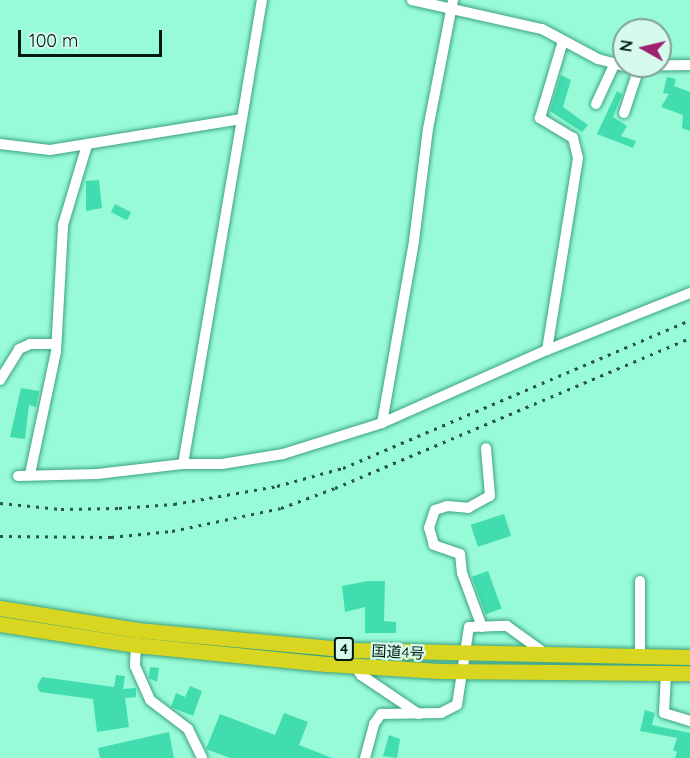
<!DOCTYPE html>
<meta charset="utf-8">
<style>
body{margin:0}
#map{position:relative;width:690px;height:758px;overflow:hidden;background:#98fbd7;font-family:Quicksand,"Noto Sans JP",sans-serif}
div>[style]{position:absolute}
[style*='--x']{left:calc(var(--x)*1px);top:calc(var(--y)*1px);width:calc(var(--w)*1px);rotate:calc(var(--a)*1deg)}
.building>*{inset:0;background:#41ddaf;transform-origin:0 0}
.roads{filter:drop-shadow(0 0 2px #3ba281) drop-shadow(0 0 2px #3ba281)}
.minor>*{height:10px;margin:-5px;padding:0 5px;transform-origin:5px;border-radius:5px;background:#fff}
.highway>*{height:15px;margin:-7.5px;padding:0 7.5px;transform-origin:7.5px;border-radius:7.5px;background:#d9d622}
.rail>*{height:3px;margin-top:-1.5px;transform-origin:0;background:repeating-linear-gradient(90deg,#295645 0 3px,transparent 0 9px)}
span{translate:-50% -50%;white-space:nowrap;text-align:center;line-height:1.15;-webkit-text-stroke:4.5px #d6fbec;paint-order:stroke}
.shield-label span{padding:2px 4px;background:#d6fbec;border:2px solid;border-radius:4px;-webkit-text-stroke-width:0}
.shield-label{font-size:14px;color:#00190f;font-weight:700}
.street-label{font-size:15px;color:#00190f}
.north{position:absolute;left:612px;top:18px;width:60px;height:60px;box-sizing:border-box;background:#d6fbec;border:2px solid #80a194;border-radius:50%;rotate:278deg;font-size:16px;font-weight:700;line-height:24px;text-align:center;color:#00190f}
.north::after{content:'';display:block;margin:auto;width:21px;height:27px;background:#a11f6f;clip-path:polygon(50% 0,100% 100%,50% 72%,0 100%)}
.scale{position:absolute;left:18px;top:30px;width:144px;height:27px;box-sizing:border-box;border:3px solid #00190f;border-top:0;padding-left:8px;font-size:18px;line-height:21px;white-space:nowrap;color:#00190f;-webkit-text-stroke:4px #d6fbec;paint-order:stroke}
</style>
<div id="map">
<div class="building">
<i style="clip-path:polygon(561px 75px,571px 80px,563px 107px,588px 125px,582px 132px,550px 111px)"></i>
<i style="clip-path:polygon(667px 77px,676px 79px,674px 86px,690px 92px,690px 131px,682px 128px,683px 115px,661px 107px,669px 94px,663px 93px)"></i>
<i style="clip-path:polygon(617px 91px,622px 94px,613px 117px,627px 126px,621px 136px,636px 141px,633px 148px,597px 134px)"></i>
<i style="clip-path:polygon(99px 180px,102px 208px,86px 211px,86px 181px)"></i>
<i style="left:115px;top:204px;width:18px;height:9px;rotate:27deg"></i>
<i style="clip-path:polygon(21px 388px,39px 391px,36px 407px,29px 405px,25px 439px,10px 437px)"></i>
<i style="left:504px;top:514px;width:23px;height:35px;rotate:72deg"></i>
<i style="left:488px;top:571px;width:40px;height:17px;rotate:70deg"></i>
<i style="clip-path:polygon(368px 581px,385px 581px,384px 621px,396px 622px,396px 633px,365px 633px,365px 607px,345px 612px,342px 586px)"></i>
<i style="clip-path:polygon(150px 667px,159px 668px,157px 682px,149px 678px)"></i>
<i style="clip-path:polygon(116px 675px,125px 676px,123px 689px,136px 688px,136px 697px,125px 698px,129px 727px,97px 732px,93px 699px,40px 692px,37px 686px,42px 677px,114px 687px)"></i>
<i style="clip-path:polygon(190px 686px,202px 691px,193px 716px,171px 707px,176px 693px,185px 697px)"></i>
<i style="clip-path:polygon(645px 710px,655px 713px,652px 725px,690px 733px,690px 758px,675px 758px,677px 752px,673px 750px,677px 738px,640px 731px)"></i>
<i style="clip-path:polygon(284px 713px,308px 722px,299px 745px,332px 758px,230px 758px,206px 749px,220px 714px,275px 735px)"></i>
<i style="clip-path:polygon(169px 732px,174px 758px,100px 758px,98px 748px)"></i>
<i style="clip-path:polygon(389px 735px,400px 739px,397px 758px,383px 756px)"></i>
</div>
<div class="roads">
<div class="minor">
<i style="--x:412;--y:0;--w:133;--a:12.6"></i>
<i style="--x:542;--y:29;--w:64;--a:28.2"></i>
<i style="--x:598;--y:59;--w:27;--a:15"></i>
<i style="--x:624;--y:66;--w:66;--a:-0.9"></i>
<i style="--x:596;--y:104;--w:43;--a:-65.2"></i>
<i style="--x:624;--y:113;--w:47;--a:-71.6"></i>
<i style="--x:242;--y:119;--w:350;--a:99.7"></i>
<i style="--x:183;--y:464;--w:39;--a:0"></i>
<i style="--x:222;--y:464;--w:62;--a:-9.3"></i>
<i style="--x:283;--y:454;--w:104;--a:-17.4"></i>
<i style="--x:382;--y:423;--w:185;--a:-80"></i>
<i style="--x:414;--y:241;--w:113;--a:-82.9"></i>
<i style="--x:428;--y:129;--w:131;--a:-79"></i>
<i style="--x:0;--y:144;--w:50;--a:6.8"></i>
<i style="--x:50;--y:150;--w:194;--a:-9.2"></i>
<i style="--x:242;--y:119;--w:121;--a:-80.5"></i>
<i style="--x:547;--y:350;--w:154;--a:-21.7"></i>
<i style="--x:0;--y:380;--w:36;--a:-58"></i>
<i style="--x:19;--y:349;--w:12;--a:-24"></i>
<i style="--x:30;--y:344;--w:26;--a:0"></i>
<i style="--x:382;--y:423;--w:180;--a:-23.9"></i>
<i style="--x:547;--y:350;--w:194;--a:-80.8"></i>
<i style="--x:578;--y:158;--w:21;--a:-104"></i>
<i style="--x:573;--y:138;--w:39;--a:-149"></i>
<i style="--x:540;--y:118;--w:80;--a:-73.4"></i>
<i style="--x:30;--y:474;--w:125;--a:-78"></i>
<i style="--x:56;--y:352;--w:127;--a:-86.8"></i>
<i style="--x:63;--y:225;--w:84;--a:-73.3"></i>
<i style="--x:18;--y:476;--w:80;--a:-1.4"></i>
<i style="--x:98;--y:474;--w:86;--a:-6.7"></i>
<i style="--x:482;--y:627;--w:58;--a:-110.3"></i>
<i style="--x:462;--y:573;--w:19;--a:-96"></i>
<i style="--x:460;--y:554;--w:28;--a:-161"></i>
<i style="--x:434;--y:545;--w:18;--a:-106"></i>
<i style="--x:429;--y:528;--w:19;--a:-72"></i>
<i style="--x:435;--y:510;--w:13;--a:-18"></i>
<i style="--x:447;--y:506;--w:21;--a:5"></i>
<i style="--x:468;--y:508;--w:25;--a:-29"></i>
<i style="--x:490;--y:496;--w:48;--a:-94.8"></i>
<i style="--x:136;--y:645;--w:21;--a:93"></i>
<i style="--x:135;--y:666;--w:37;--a:66"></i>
<i style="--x:150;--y:700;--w:48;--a:37.3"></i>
<i style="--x:188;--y:729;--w:32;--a:64"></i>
<i style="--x:640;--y:657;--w:76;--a:-90"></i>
<i style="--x:355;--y:666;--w:11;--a:56"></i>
<i style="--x:361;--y:675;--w:70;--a:33.9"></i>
<i style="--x:666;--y:673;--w:40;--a:92.9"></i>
<i style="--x:664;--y:713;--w:27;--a:17"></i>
<i style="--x:365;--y:758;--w:35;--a:-75"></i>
<i style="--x:374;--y:724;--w:12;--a:-55"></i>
<i style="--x:381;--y:714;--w:60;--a:-1"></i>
<i style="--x:441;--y:713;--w:18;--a:-27"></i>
<i style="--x:457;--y:705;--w:79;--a:-81.3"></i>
<i style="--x:469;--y:627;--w:38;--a:-2"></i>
<i style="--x:507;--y:626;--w:48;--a:35.7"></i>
</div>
<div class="highway">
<i style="--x:0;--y:608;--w:139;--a:9.1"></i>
<i style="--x:137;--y:630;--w:217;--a:5.3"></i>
<i style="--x:353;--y:650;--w:337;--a:1.2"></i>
<i style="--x:0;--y:624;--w:138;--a:8.8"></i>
<i style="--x:136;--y:645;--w:193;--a:5.7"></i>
<i style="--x:328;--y:664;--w:111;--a:3.6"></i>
<i style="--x:439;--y:671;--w:251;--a:0.5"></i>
</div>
</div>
<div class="rail">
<i style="--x:0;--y:503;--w:61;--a:5.6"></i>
<i style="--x:61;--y:509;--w:58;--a:-1"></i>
<i style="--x:119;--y:508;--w:55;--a:-4.2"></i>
<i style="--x:174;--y:504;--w:105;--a:-9.9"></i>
<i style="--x:277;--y:486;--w:68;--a:-15.3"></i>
<i style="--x:343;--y:468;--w:377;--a:-23.1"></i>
<i style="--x:0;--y:536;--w:111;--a:0.5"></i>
<i style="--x:111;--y:537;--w:61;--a:-5.6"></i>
<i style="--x:172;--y:531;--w:111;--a:-11.9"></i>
<i style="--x:281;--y:508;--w:58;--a:-20.3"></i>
<i style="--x:335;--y:488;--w:385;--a:-22.9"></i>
</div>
<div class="shield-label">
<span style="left:344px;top:649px">4</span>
</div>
<div class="street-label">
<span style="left:398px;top:652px;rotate:3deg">国道4号</span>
</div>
<div class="north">N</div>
<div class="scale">100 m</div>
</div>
